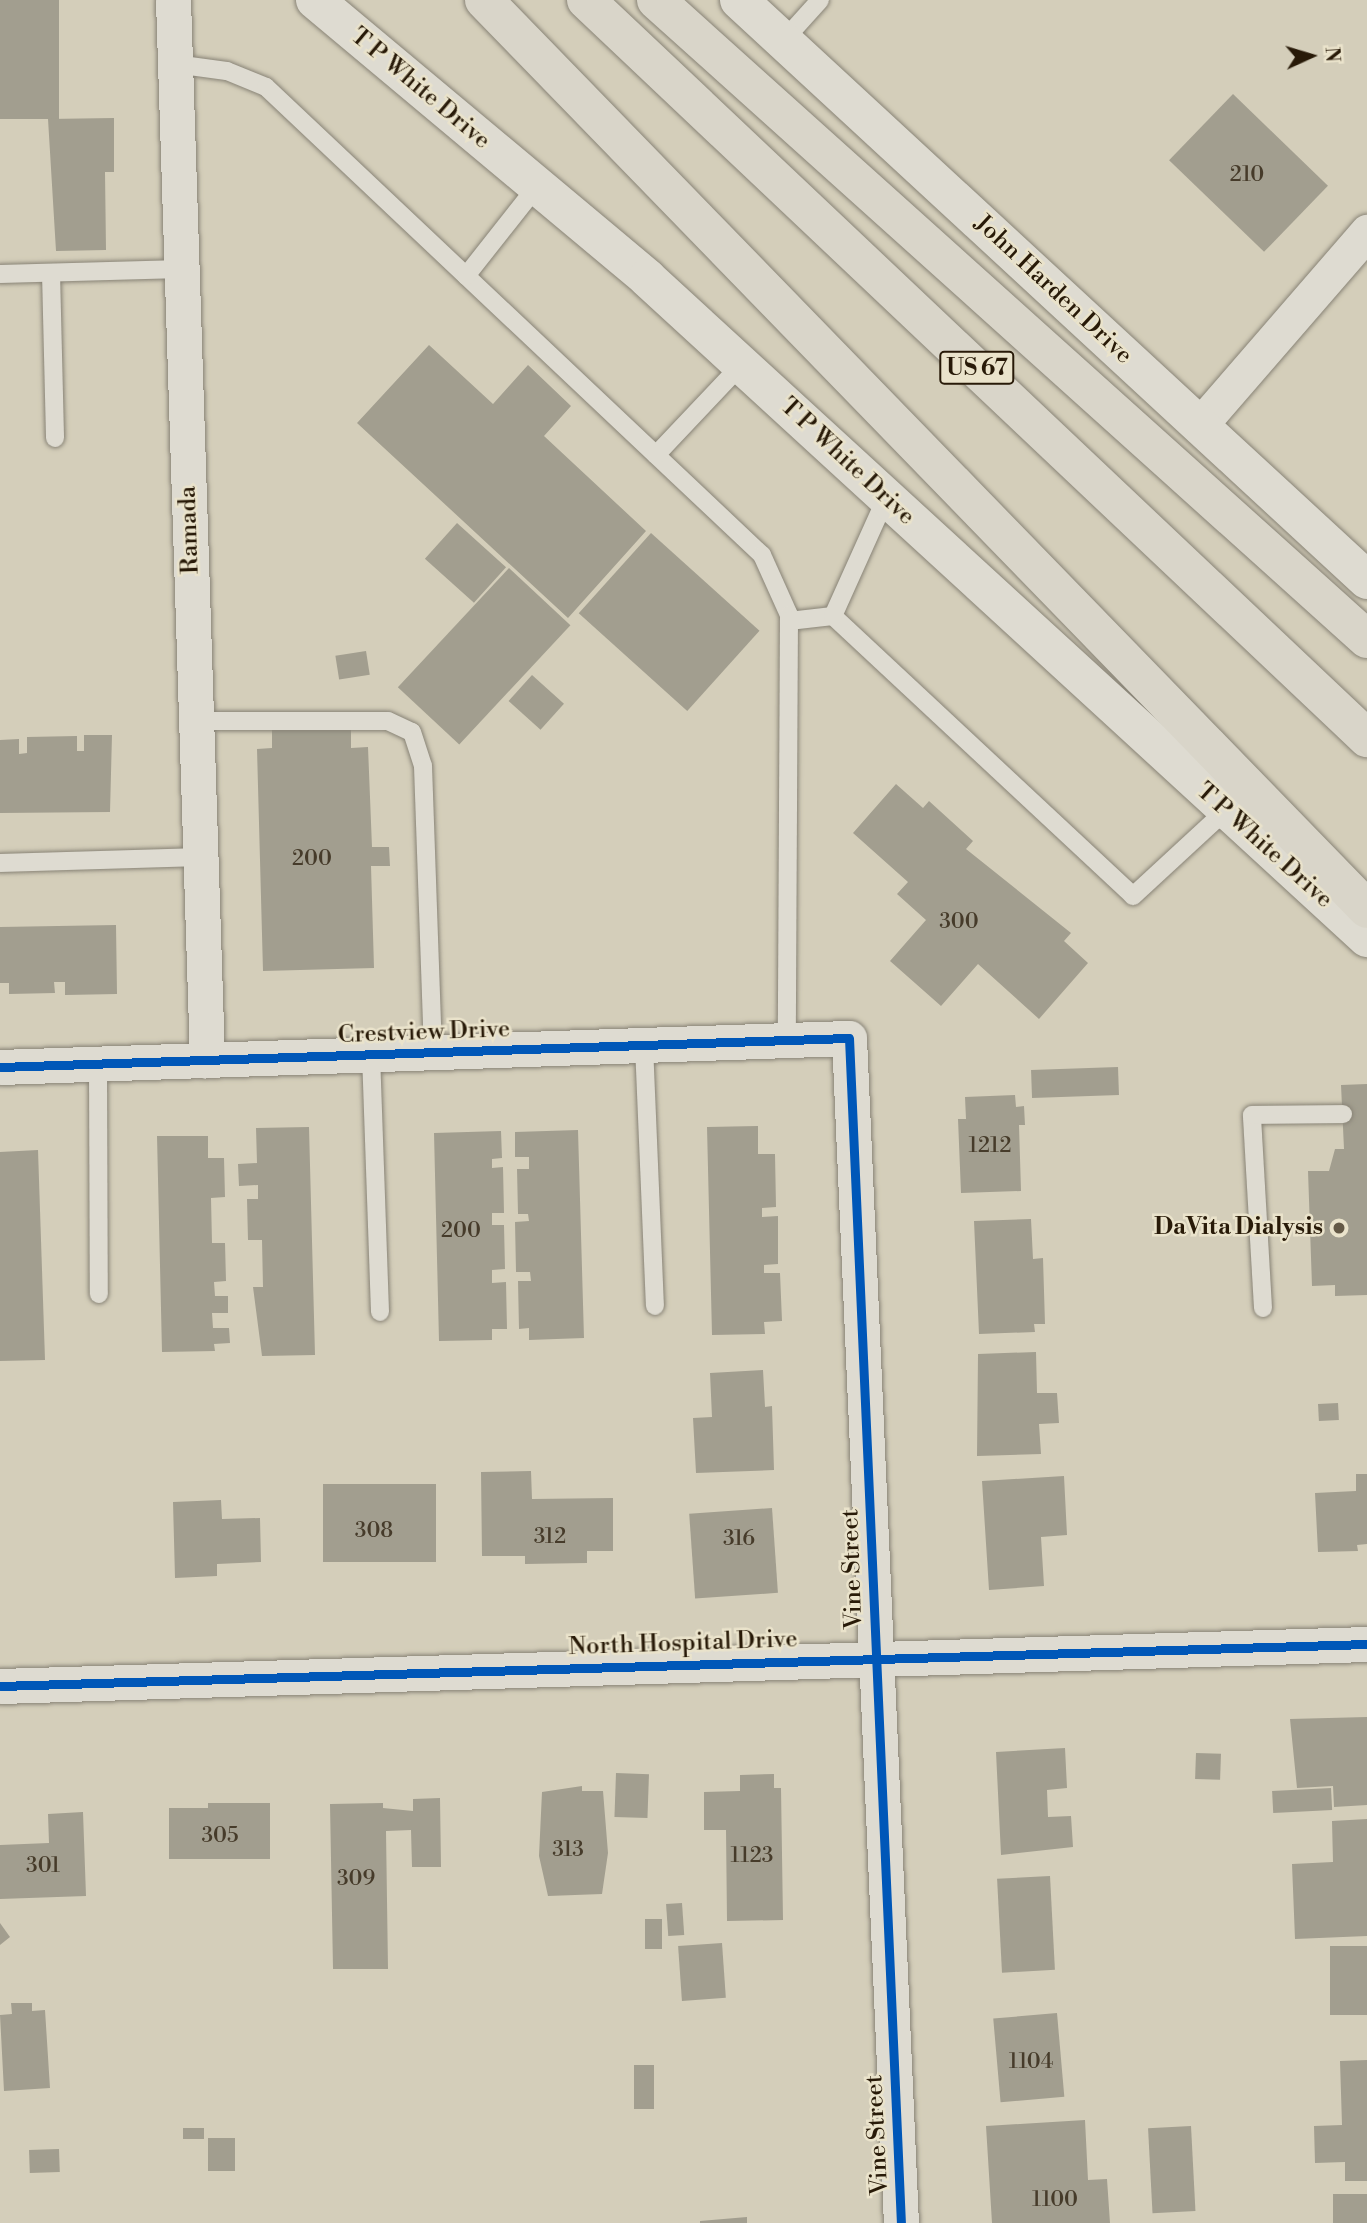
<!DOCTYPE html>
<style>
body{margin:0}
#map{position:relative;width:1367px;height:2223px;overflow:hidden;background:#d4ceba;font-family:"Libre Bodoni",serif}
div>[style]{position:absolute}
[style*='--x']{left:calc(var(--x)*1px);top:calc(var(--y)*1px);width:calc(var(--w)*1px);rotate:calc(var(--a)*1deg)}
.building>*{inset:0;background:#a29e8f;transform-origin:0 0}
.roads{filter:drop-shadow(0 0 2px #888376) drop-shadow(0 0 2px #888376)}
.lane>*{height:18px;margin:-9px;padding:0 9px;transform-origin:9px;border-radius:9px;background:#dedbd1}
.street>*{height:35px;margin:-17.5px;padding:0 17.5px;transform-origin:17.5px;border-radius:17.5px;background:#dedbd1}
.secondary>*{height:38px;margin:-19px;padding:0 19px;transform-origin:19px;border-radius:19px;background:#dedbd1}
.highway>*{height:38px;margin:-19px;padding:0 19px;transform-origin:19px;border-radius:19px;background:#d9d5c9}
.cycleway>*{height:9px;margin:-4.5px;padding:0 4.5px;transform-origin:4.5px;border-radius:4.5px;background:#0057b8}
.dots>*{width:19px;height:19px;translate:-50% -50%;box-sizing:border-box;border:4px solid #eae3cb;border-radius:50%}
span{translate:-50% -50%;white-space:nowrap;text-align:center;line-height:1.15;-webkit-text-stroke:5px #eae3cb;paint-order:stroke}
.number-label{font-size:21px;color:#463b2a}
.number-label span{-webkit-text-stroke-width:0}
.shield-label span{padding:2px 5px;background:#eae3cb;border:2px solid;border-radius:5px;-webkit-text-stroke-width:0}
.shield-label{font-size:23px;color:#281a08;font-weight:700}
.street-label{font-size:24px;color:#281a08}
.poi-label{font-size:24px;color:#281a08;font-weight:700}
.right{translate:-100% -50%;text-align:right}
.north{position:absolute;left:1276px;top:21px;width:70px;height:70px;-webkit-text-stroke:5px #eae3cb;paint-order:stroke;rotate:86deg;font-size:19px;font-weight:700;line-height:28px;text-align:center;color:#281a08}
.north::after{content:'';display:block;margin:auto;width:24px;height:32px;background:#281a08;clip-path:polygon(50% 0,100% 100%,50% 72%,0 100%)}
</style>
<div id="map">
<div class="building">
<i style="left:0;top:0;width:59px;height:119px"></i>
<i style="left:1233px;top:94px;width:132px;height:92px;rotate:44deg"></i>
<i style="clip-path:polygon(114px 118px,114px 172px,105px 172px,106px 250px,56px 251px,48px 119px)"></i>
<i style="clip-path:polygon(429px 345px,493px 404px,528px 365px,571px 406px,544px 436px,646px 531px,568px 618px,357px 423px)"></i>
<i style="left:457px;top:523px;width:66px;height:48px;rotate:42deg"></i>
<i style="left:651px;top:533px;width:146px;height:108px;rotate:42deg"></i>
<i style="left:509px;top:568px;width:84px;height:163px;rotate:43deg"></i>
<i style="left:366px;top:651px;width:24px;height:31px;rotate:81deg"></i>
<i style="left:532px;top:675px;width:43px;height:35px;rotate:42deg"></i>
<i style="clip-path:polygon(351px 724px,351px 748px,368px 747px,372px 847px,389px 847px,390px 866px,371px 866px,374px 968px,263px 971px,257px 749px,272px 748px,272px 726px)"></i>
<i style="clip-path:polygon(84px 735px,112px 735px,110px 812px,0 813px,0 740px,19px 739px,19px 754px,27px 753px,27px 737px,77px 736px,77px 751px,84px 751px)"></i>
<i style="clip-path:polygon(896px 784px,923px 808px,929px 801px,973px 841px,966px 849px,1071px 933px,1064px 941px,1088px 963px,1039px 1019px,978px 964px,941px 1006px,890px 961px,926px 920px,897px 894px,908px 882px,853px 833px)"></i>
<i style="clip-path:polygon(116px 925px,117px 994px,65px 995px,65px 982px,54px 982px,55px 993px,9px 994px,9px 983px,0 983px,0 927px)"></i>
<i style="left:1118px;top:1067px;width:28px;height:87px;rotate:88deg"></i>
<i style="clip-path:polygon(1367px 1084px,1367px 1295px,1335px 1296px,1335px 1285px,1312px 1286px,1308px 1171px,1329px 1171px,1335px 1149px,1344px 1149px,1341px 1085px)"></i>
<i style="clip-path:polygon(1015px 1095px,1016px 1107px,1024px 1106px,1025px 1125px,1019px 1125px,1021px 1191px,961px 1193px,958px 1119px,966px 1119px,965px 1097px)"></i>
<i style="clip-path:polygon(758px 1126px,758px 1154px,775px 1154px,776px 1207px,762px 1208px,762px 1217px,778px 1216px,778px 1264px,764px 1265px,764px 1273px,780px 1273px,782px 1321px,764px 1322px,765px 1334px,712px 1335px,707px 1127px)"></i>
<i style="clip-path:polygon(309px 1127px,315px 1355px,262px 1356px,253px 1287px,263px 1287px,262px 1240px,248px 1240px,247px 1199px,258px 1199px,258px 1185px,239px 1186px,238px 1164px,257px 1163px,256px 1128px)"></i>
<i style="clip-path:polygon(578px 1130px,584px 1338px,529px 1340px,529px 1328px,519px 1329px,518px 1281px,531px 1281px,530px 1272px,516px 1272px,515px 1222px,529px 1221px,528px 1214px,518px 1214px,517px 1169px,529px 1169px,529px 1157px,515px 1157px,515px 1132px)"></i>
<i style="clip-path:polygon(501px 1131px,502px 1158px,492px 1159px,492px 1168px,503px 1167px,504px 1213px,492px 1213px,492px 1225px,504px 1225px,505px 1269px,492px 1270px,492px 1283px,506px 1282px,507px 1329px,492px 1329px,492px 1340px,439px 1341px,434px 1133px)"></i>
<i style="clip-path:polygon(157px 1136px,208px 1136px,208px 1158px,224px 1158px,225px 1197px,211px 1198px,212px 1243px,225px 1243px,226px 1281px,214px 1282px,215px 1296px,228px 1296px,228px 1313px,212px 1313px,213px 1328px,229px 1328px,230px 1343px,214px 1344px,215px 1351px,162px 1352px)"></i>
<i style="clip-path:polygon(38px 1150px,45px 1360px,0 1361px,0 1152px)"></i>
<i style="clip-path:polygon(1031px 1219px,1033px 1259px,1043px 1258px,1045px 1324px,1034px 1324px,1035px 1332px,979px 1334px,974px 1221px)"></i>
<i style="clip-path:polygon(1036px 1352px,1037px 1393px,1057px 1393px,1059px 1423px,1039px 1424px,1041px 1454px,977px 1456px,978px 1354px)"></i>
<i style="clip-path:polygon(763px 1370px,765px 1407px,772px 1406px,774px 1470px,696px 1473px,693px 1418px,712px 1417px,710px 1373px)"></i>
<i style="left:1338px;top:1403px;width:17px;height:20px;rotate:87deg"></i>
<i style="clip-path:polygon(531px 1471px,532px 1499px,613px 1498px,613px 1551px,587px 1551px,587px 1563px,525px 1564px,525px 1556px,482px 1556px,481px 1472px)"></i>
<i style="clip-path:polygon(1356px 1474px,1367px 1474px,1367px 1544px,1357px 1545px,1358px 1551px,1318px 1552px,1315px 1493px,1356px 1491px)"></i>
<i style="clip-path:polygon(1064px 1476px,1067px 1535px,1041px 1537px,1044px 1586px,989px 1590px,982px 1481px)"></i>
<i style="left:436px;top:1484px;width:78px;height:113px;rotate:90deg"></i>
<i style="clip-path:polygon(221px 1500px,222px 1519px,260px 1518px,261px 1562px,217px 1564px,217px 1576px,175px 1578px,173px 1502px)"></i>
<i style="left:772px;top:1508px;width:85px;height:83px;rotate:86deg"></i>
<i style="clip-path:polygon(1367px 1717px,1367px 1805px,1334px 1807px,1333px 1786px,1297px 1788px,1290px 1719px)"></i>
<i style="clip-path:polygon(1065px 1748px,1067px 1788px,1047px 1790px,1048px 1817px,1071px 1816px,1073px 1847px,1001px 1855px,996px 1752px)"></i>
<i style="left:1196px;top:1753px;width:25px;height:26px;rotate:2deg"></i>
<i style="left:616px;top:1773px;width:33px;height:44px;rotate:2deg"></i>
<i style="clip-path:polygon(774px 1774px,774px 1788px,781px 1788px,783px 1920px,727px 1921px,726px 1830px,704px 1830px,704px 1792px,740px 1791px,740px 1775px)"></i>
<i style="clip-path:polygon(582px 1786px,582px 1791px,603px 1791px,608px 1853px,602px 1894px,548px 1896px,539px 1856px,542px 1792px)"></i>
<i style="left:1331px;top:1788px;width:22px;height:59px;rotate:87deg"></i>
<i style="clip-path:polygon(440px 1798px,441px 1867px,412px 1867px,411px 1830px,386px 1831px,388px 1969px,333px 1969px,330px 1804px,383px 1803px,383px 1808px,413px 1811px,413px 1799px)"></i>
<i style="clip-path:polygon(208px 1803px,270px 1803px,270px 1859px,169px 1859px,169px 1808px,208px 1808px)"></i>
<i style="clip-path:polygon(83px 1812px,86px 1896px,0 1899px,0 1845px,49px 1843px,48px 1814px)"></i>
<i style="clip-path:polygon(1367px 1819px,1367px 1936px,1295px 1939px,1292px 1864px,1333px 1862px,1332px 1821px)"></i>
<i style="left:1050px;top:1876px;width:94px;height:53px;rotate:87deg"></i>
<i style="left:682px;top:1903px;width:32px;height:16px;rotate:86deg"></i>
<i style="left:645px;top:1919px;width:17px;height:30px"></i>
<i style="clip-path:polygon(0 1923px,10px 1937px,0 1945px)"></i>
<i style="left:722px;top:1943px;width:55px;height:44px;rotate:86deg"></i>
<i style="left:1367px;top:1946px;width:69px;height:37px;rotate:90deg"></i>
<i style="clip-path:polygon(11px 2003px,32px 2003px,32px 2011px,45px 2010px,50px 2088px,4px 2091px,0 2015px,12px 2014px)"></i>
<i style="left:1057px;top:2013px;width:84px;height:64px;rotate:85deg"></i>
<i style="clip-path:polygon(1367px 2060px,1367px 2181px,1345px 2181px,1345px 2162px,1315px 2163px,1314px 2126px,1342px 2125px,1340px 2061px)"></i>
<i style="left:654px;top:2065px;width:44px;height:20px;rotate:90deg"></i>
<i style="clip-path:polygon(1085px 2120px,1088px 2180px,1107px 2179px,1110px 2223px,992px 2223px,986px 2126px)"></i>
<i style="left:1191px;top:2126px;width:85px;height:43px;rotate:87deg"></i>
<i style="left:204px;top:2128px;width:11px;height:21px;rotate:90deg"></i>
<i style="left:208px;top:2138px;width:27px;height:33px"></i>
<i style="left:59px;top:2149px;width:23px;height:30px;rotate:88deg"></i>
<i style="left:1367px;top:2194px;width:29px;height:34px;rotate:90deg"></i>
<i style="clip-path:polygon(747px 2217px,747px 2223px,700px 2223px,700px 2221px)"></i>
</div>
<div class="roads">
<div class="lane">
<i style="--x:783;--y:41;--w:55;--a:-47.9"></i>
<i style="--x:175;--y:64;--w:52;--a:7.7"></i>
<i style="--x:227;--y:71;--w:42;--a:22.3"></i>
<i style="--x:266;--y:87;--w:682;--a:43.34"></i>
<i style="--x:762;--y:555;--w:66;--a:65.8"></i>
<i style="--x:789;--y:615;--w:426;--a:90.3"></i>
<i style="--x:51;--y:273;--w:165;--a:88.6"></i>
<i style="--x:0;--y:274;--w:182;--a:-1.6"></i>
<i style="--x:466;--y:276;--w:115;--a:-51.7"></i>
<i style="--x:656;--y:455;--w:125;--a:-46.6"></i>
<i style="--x:833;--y:616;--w:410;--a:43"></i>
<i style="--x:1133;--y:896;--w:125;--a:-42.7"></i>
<i style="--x:789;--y:621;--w:44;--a:-6.5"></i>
<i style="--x:833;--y:616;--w:129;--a:-65.8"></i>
<i style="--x:196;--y:721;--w:192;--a:0"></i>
<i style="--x:388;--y:721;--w:26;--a:25"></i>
<i style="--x:412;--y:732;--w:36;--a:72"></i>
<i style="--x:423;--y:766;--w:286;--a:88"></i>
<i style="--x:0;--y:863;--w:201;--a:-1.7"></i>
<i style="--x:644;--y:1045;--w:261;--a:87.6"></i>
<i style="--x:371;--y:1054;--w:258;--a:88"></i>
<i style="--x:98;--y:1064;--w:230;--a:89.8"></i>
<i style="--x:1263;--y:1308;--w:193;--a:-93.3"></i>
<i style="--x:1252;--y:1115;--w:91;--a:-0.6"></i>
</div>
<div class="street">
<i style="--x:173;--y:0;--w:1061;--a:88.16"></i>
<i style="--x:1199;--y:426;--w:257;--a:-49.1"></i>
<i style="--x:0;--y:1067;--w:849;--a:-1.96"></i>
<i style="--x:849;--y:1038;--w:1186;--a:87.49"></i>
<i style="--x:0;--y:1686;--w:1368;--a:-1.76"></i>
</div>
<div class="secondary">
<i style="--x:315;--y:0;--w:433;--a:39.9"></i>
<i style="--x:647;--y:278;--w:977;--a:42.51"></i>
<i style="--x:739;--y:0;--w:855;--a:42.72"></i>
</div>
<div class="highway">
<i style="--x:484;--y:0;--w:1267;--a:45.83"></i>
<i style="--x:586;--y:0;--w:1075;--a:43.38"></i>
<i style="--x:656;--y:0;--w:956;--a:41.95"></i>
</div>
</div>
<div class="cycleway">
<i style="--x:0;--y:1067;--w:849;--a:-1.96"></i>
<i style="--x:849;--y:1038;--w:1186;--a:87.49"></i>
<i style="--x:0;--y:1686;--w:1368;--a:-1.76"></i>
</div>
<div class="dots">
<i style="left:1339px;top:1228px;background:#645946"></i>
</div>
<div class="number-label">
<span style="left:1247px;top:175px">210</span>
<span style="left:312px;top:859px">200</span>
<span style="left:959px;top:922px">300</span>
<span style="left:990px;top:1146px">1212</span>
<span style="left:461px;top:1231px">200</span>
<span style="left:374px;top:1531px">308</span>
<span style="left:550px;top:1537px">312</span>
<span style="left:739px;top:1539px">316</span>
<span style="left:220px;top:1836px">305</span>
<span style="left:568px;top:1850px">313</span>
<span style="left:752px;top:1856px">1123</span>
<span style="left:43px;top:1866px">301</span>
<span style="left:356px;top:1879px">309</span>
<span style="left:1031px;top:2062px">1104</span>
<span style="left:1055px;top:2200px">1100</span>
</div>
<div class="shield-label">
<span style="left:977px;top:368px">US 67</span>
</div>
<div class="street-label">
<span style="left:420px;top:89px;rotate:40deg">T P White Drive</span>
<span style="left:1053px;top:290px;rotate:43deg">John Harden Drive</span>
<span style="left:847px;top:462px;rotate:43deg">T P White Drive</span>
<span style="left:190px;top:530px;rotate:-92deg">Ramada</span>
<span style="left:1264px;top:846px;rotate:42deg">T P White Drive</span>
<span style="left:424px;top:1033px;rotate:-2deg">Crestview Drive</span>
<span style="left:853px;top:1569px;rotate:-92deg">Vine Street</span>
<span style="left:683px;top:1644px;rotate:-2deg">North Hospital Drive</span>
<span style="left:878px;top:2135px;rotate:-93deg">Vine Street</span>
</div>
<div class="poi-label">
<span class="right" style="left:1323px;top:1228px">DaVita Dialysis</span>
</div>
<div class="north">N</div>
</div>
